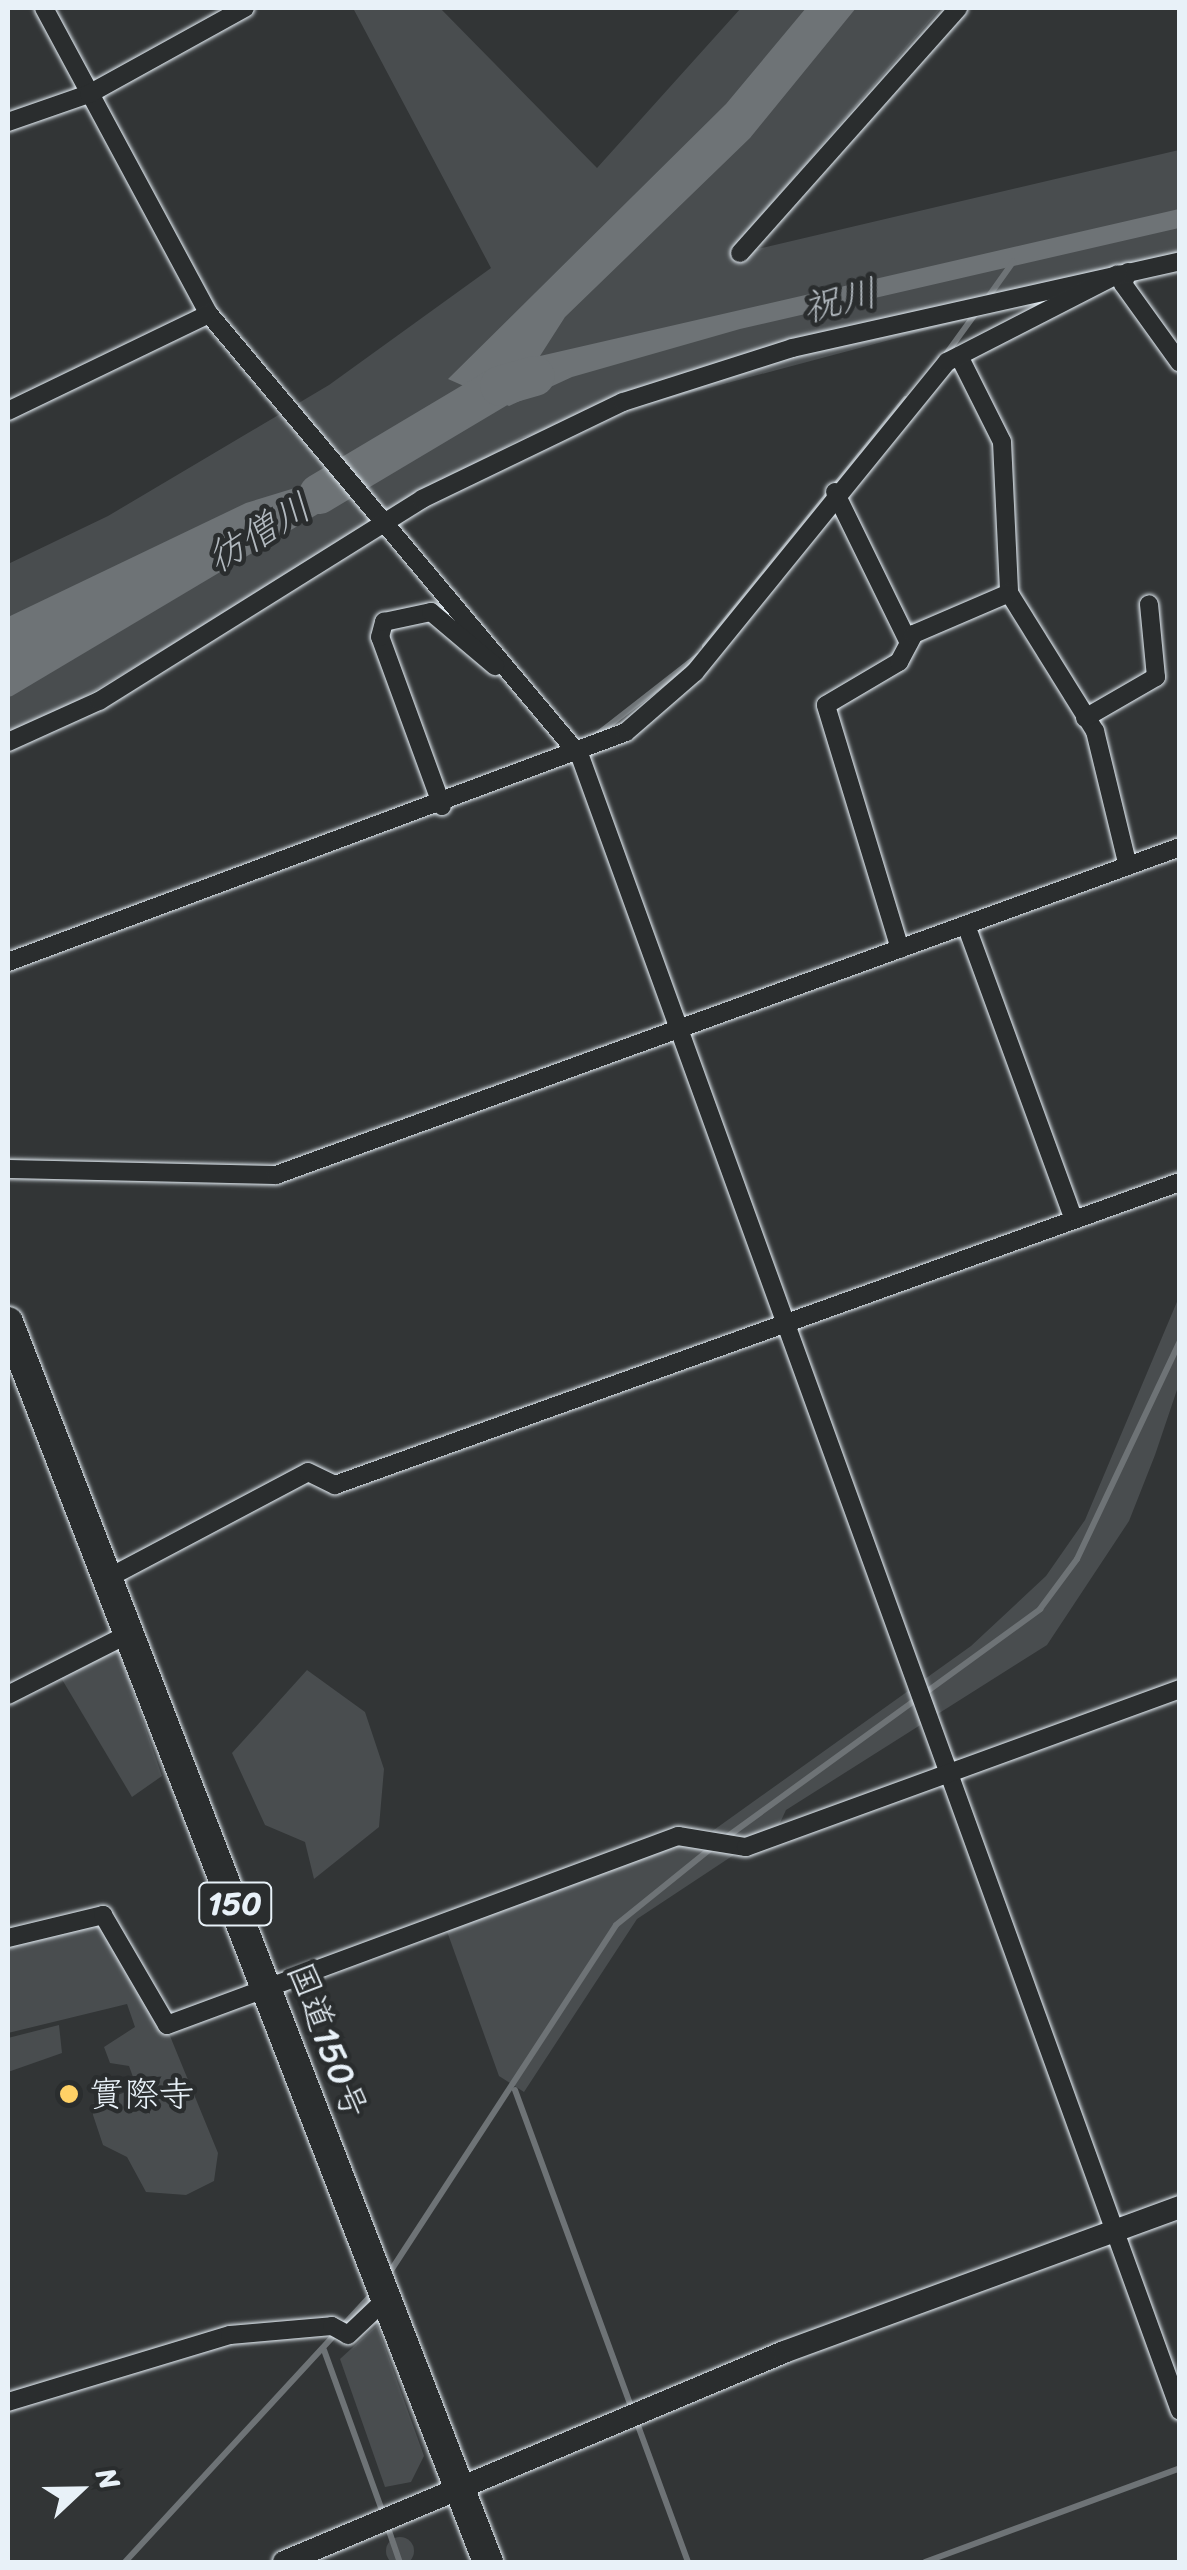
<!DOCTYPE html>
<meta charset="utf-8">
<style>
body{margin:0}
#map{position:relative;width:1187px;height:2570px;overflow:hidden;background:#323536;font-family:Sriracha,"Klee One",sans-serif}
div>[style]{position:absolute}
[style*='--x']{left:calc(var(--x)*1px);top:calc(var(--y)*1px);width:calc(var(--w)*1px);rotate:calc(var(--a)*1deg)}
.green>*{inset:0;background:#494d4f}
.round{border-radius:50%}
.water>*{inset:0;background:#6e7376}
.stream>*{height:6px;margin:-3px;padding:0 3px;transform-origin:3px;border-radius:3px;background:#6e7376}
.river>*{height:40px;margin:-20px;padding:0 20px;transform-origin:20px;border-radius:20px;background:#6e7376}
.roads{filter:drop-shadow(0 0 2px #e8f1f8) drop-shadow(0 0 2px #e8f1f8)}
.minor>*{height:18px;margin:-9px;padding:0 9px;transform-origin:9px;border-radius:9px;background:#2a2d2e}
.tertiary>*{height:22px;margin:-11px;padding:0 11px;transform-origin:11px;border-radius:11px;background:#2a2d2e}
.trunk>*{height:30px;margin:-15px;padding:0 15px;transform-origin:15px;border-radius:15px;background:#2a2d2e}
.dots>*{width:28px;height:28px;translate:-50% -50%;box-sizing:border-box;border:5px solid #2a2d2e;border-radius:50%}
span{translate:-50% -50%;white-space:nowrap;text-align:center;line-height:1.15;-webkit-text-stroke:9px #2a2d2e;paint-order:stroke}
.shield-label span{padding:2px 8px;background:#2a2d2e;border:2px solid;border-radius:8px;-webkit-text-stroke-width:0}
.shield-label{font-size:32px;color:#e8f1f8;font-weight:700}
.street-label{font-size:35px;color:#e8f1f8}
.poi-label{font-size:35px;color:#e8f1f8}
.left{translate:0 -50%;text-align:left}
.water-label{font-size:38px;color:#b1b8be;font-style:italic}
.frame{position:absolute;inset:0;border:10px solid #e8f1f8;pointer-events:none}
.north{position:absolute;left:30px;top:2440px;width:100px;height:100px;-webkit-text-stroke:8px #2a2d2e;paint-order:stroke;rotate:68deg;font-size:28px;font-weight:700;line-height:40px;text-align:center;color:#e8f1f8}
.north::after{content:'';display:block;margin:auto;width:35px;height:45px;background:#e8f1f8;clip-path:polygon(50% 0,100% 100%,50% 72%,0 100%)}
</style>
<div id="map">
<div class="green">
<i style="clip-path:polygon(353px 8px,440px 8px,597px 168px,741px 8px,941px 8px,750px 228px,741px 253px,1179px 150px,1179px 263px,521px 438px,8px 742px,8px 564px,108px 516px,329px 385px,491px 268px)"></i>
<i style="clip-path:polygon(1179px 1297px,1179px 1384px,1155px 1455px,1129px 1521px,1047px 1645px,786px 1810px,779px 1825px,637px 1919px,524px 2092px,499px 2076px,444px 1923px,711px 1832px,971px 1646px,1046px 1576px,1085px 1520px)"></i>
<i style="clip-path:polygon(115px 1640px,162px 1776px,132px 1797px,57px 1671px)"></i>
<i style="clip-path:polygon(307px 1670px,365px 1712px,384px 1769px,379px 1827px,314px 1879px,305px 1842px,265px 1825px,232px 1753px)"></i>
<i style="clip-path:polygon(103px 1915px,161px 2014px,218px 2153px,214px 2181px,186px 2195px,146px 2192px,127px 2157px,103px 2145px,93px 2115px,92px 2104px,137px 2088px,129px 2066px,110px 2063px,104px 2047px,135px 2027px,127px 2004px,8px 2033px,8px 1941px)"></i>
<i style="clip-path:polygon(59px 2025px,62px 2053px,8px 2072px,8px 2038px)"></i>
<i style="clip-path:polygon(377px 2325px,424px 2456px,411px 2482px,385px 2487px,340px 2359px)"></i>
<i class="round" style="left:386px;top:2537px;width:28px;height:28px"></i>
</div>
<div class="water">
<i style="clip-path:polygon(806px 8px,856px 8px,750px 138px,565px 317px,540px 356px,1179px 209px,1179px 228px,740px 329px,572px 377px,509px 406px,448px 379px,726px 104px)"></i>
<i style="clip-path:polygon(432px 446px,12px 696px,8px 697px,8px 617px,246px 503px)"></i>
</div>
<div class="stream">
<i style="--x:986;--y:300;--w:47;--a:-54.6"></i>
<i style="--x:944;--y:357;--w:58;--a:-54.1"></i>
<i style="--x:705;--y:646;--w:318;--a:-50.9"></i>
<i style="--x:594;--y:737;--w:132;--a:-37.9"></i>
<i style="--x:724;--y:1839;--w:391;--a:-36"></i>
<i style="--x:1040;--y:1609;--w:62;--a:-53.5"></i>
<i style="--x:1077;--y:1559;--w:241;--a:-64.7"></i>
<i style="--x:515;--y:2090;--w:503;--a:69.87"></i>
<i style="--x:386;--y:2278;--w:421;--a:-56.9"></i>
<i style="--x:616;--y:1925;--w:126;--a:-38.9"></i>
<i style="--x:324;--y:2350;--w:173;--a:70.1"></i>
<i style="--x:387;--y:2525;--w:39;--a:71"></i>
<i style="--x:125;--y:2562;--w:369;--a:-47.3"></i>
<i style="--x:925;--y:2562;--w:272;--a:-20.2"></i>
</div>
<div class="river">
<i style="--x:319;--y:494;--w:211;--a:-30.8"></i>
<i style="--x:500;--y:386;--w:36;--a:-16"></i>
</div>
<div class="roads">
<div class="minor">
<i style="--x:44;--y:8;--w:348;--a:61.7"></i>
<i style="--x:209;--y:314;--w:577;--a:49.99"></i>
<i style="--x:580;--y:756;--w:1760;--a:70.07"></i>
<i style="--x:8;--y:122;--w:86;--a:-19.1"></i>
<i style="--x:89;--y:94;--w:178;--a:-28.9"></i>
<i style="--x:740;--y:253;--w:328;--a:-48.3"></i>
<i style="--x:1128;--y:272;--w:13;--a:113"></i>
<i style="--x:1123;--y:284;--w:97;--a:54.2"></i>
<i style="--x:959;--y:356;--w:96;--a:63.4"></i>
<i style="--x:1002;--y:442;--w:151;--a:87.3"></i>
<i style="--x:1009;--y:593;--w:163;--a:58.1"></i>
<i style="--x:1095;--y:731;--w:139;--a:76.3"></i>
<i style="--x:8;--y:411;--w:223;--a:-25.8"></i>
<i style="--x:835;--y:492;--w:168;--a:63.9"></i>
<i style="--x:1085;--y:718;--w:82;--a:-30"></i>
<i style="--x:1156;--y:677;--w:73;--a:-95.5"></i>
<i style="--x:8;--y:742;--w:100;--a:-24.3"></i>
<i style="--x:99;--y:701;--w:381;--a:-32"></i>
<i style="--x:422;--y:499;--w:223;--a:-25.8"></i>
<i style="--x:623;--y:402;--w:177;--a:-17.7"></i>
<i style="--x:792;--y:348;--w:398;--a:-12.6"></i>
<i style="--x:442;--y:806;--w:180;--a:-110.1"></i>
<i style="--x:380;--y:637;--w:16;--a:-75"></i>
<i style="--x:384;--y:622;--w:48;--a:-12"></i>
<i style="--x:431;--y:612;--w:84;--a:40.2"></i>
<i style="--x:966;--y:925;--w:312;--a:69.9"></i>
<i style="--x:900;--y:949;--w:255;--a:-106.9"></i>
<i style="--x:826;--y:705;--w:85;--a:-30.5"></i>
<i style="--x:899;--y:662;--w:32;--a:-62"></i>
<i style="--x:914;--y:634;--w:103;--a:-23.3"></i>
<i style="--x:8;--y:962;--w:659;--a:-20.41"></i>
<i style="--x:626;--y:732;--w:91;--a:-41"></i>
<i style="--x:695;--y:672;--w:400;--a:-50.9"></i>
<i style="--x:947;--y:362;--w:192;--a:-27.2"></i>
<i style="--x:8;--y:1169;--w:268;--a:1.3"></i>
<i style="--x:276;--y:1175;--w:962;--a:-19.94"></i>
<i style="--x:108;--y:1578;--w:226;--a:-27.9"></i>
<i style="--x:308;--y:1472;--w:30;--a:26"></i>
<i style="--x:335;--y:1485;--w:898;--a:-19.73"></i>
<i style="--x:8;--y:1695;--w:137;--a:-26.9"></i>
<i style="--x:8;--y:1938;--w:98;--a:-13.6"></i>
<i style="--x:103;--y:1915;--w:127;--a:59.8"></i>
<i style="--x:167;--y:2025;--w:545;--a:-20.3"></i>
<i style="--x:678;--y:1836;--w:69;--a:9.2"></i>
<i style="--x:746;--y:1847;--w:462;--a:-20"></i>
<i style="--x:8;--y:2402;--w:232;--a:-16.8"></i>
<i style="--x:230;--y:2335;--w:102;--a:-5"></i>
<i style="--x:332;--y:2326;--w:18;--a:29"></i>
<i style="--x:348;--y:2335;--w:55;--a:-43.5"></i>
</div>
<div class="tertiary">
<i style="--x:284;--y:2562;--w:542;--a:-22.78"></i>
<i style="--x:784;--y:2352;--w:422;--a:-20.1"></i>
</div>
<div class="trunk">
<i style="--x:8;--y:1322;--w:1330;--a:68.84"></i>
</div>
</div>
<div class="dots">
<i style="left:69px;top:2094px;background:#ffd166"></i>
</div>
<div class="shield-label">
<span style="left:235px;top:1904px">150</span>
</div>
<div class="street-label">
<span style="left:328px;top:2040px;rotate:69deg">国道150号</span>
</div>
<div class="poi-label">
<span class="left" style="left:89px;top:2094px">實際寺</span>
</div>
<div class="water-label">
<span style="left:840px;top:301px;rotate:-14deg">祝川</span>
<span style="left:259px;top:533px;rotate:-31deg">彷僧川</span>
</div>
<div class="frame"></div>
<div class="north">N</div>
</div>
